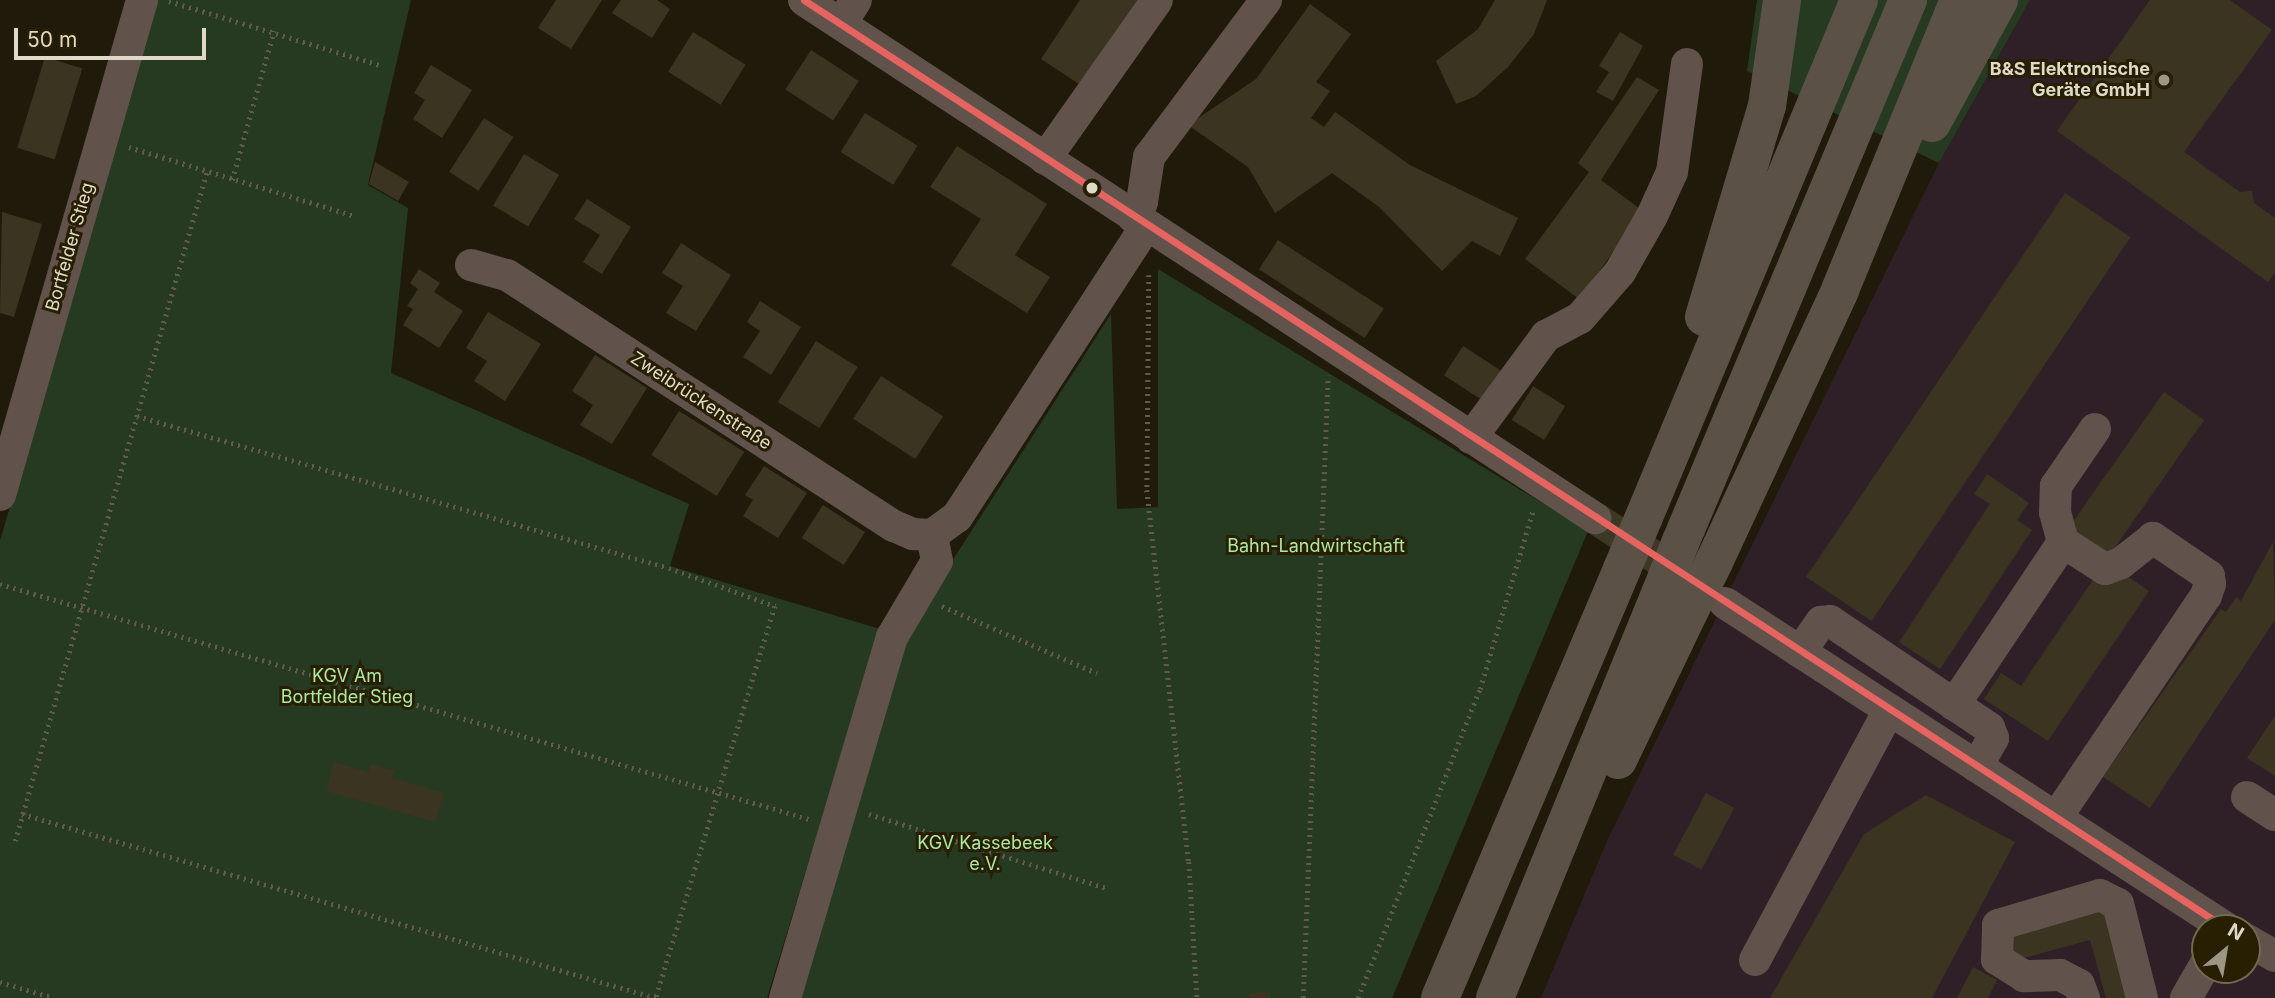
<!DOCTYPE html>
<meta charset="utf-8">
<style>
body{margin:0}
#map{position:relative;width:2275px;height:998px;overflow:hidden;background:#201a0a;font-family:Inter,sans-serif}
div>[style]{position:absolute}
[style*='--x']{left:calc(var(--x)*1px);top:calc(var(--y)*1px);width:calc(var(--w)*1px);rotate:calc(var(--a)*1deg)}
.industrial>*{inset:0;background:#2f2027}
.green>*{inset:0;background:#263a21}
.building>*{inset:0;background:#3b3420;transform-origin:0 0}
.minor-tunnel>*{height:32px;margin-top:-16px;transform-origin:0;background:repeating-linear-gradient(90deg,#3d3726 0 32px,transparent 0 48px)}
.path>*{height:4.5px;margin-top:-2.25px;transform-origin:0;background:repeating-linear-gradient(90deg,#625a51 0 2px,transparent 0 7px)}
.minor>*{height:32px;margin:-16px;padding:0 16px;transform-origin:16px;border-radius:16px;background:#61534c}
.highway>*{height:38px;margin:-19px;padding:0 19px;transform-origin:19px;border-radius:19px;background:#5c5146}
.highway-bridge>*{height:38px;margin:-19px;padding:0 19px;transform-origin:19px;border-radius:19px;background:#5c5146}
.bus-1>*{height:7px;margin:-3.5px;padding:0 3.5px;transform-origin:3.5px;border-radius:3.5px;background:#e66460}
.dots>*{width:19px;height:19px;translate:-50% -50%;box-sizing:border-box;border:4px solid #281f02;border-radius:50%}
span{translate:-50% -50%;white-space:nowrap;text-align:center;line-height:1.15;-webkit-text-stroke:6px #281f02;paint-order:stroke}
.poi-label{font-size:18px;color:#dfd9c8;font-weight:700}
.right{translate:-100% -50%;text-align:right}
.street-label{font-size:18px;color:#dfd9c8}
.park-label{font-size:18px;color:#aae8a3}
.north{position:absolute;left:2191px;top:914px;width:70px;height:70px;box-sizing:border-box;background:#281f02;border:2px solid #716951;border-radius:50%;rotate:30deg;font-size:19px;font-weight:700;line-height:28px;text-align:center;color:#dfd9c8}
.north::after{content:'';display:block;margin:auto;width:24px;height:32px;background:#9c9686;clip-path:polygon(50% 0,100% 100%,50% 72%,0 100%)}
.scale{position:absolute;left:14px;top:28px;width:192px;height:32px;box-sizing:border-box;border:4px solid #dfd9c8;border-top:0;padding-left:9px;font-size:21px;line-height:24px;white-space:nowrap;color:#dfd9c8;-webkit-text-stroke:5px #281f02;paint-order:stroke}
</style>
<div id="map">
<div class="industrial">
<i style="clip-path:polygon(evenodd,2030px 0,2275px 0,2275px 998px,1541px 998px,1607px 841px,1939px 163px,2030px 0,2205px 928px,2247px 928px,2247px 970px,2205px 970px,2205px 928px)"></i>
</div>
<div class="green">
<i style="clip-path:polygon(156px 0,411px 0,368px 185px,408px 208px,391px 373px,689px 504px,670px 566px,880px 629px,767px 998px,0 998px,0 541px)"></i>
<i style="clip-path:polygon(1757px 0,2030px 0,1939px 163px,1747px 71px)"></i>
<i style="clip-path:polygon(1158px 269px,1588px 531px,1392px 998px,792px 998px,900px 642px,1111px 314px,1117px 509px,1158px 507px)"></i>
</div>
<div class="building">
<i style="clip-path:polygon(556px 0,602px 0,571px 49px,538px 28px)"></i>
<i style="clip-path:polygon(621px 0,657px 0,670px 9px,652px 38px,612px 13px)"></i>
<i style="clip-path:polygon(1080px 0,1139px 0,1082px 86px,1041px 59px)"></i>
<i style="clip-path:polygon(1495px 0,1547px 0,1534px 34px,1508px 67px,1476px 96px,1456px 104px,1436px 61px,1478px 29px)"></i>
<i style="clip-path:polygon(2150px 0,2230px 0,2272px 30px,2184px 152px,2240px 192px,2252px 191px,2254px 203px,2275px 218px,2275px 273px,2268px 282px,2057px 131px)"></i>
<i style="clip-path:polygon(1310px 4px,1351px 34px,1316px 82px,1330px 91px,1311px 118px,1324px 127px,1335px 112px,1410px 165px,1518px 218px,1500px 256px,1472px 241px,1442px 271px,1379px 207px,1332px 173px,1275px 213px,1248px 167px,1188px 125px,1256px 79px)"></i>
<i style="left:693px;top:32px;width:62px;height:47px;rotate:32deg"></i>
<i style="clip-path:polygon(1620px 32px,1643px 46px,1613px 101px,1596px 92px,1609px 72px,1599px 66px)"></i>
<i style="left:811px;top:50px;width:57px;height:47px;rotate:33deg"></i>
<i style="left:45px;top:57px;width:39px;height:95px;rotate:17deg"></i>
<i style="clip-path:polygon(431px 65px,472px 90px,442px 138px,413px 119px,425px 100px,414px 93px)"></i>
<i style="clip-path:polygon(1637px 77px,1659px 90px,1601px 180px,1643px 211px,1579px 299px,1525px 259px,1589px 172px,1578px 163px)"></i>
<i style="left:865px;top:113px;width:62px;height:46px;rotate:32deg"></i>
<i style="left:484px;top:118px;width:35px;height:64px;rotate:33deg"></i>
<i style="clip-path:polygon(957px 146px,1047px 204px,1015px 255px,1050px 277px,1027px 313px,951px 265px,981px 219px,930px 187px)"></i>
<i style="left:524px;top:154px;width:41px;height:60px;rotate:31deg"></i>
<i style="clip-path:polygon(375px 162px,409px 182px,398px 201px,369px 184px)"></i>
<i style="left:2065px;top:193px;width:79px;height:463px;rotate:34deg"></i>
<i style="clip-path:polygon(587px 199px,631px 227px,602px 274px,583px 262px,600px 235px,574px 219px)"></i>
<i style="clip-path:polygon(2px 212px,42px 224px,14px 317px,0 313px)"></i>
<i style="left:1278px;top:240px;width:126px;height:35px;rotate:33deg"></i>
<i style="clip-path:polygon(681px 243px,731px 275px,696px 331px,666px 313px,683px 286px,662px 273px)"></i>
<i style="clip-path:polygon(419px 269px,440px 283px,434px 292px,463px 311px,439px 348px,403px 325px,413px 309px,407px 306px,418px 289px,410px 283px)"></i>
<i style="clip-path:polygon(760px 301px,801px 327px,771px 375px,743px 357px,760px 331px,747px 322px)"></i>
<i style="clip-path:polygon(488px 312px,541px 344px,505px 401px,474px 381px,487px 361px,466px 348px)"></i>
<i style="left:816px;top:341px;width:49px;height:72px;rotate:32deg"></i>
<i style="left:1463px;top:346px;width:50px;height:35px;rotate:33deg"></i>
<i style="clip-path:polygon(595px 355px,647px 388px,612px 444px,580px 425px,593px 405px,572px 391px)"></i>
<i style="left:881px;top:376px;width:74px;height:51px;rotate:33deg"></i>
<i style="left:1533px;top:386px;width:38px;height:40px;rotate:32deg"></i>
<i style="left:2164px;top:392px;width:49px;height:166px;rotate:35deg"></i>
<i style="left:679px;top:411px;width:77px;height:52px;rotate:32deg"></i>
<i style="clip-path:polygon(764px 466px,807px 493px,778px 538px,743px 516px,753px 500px,745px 495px)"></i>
<i style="clip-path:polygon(1987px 474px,2029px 503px,2017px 520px,2032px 530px,1940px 669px,1899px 642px,1990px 504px,1974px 494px)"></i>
<i style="left:823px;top:505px;width:50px;height:39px;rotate:33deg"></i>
<i style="clip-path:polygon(2273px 542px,2275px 620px,2150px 808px,2103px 777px,2221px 609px,2226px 612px,2236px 597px,2241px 601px)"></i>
<i style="clip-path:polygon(2120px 571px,2149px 591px,2048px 741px,1984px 699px,2001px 673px,2021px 686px,2096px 575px,2110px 585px)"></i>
<i style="clip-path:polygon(2275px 716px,2275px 776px,2247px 758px)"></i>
<i style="clip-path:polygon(334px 762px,368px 772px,371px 764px,395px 771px,392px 778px,444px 793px,435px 822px,326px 791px)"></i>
<i style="left:1706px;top:793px;width:32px;height:70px;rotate:28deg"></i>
<i style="clip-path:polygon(1926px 795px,2015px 842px,1932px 998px,1770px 998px,1864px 834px)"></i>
<i style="clip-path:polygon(2106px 907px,2131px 998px,2106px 998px,2090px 940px,2016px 960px,2009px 934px)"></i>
<i style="clip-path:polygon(1973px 967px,1997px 980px,1988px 998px,1957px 998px)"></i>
<i style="clip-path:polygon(1270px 991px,1270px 998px,1250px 998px,1249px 993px)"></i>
</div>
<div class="minor-tunnel">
<i style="--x:1595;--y:518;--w:113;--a:33.1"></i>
</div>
<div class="path">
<i style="--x:169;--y:1;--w:224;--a:16.9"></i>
<i style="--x:129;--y:147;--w:236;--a:17"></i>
<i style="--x:232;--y:180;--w:155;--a:-74.3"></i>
<i style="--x:1149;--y:275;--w:215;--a:90.5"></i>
<i style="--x:1147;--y:490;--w:374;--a:83.6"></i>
<i style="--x:1189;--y:862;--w:136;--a:86.6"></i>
<i style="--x:137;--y:416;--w:553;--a:15.95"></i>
<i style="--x:669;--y:568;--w:113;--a:19.7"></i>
<i style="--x:775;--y:606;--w:410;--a:106.9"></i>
<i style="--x:0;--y:584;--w:842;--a:16.2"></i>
<i style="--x:942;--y:606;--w:169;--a:23.4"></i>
<i style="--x:22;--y:814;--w:660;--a:16.18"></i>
<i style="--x:869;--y:814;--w:249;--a:17.3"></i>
<i style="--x:15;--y:841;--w:697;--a:-74.01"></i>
<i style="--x:0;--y:982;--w:56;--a:16.5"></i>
<i style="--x:1303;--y:998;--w:623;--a:-87.7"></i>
<i style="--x:1358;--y:998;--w:332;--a:-68.5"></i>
<i style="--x:1480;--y:689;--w:187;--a:-73.5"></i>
</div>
<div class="minor">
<i style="--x:804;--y:0;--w:946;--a:33.22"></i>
<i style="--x:841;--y:24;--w:28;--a:-58"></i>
<i style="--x:1045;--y:159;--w:194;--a:-54.8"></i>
<i style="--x:1133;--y:217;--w:17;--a:-59"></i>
<i style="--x:1142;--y:202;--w:46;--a:-81.2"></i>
<i style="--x:1149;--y:157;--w:196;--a:-53.3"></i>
<i style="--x:471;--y:265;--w:37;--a:16"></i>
<i style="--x:507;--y:275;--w:461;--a:33"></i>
<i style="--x:894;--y:526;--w:21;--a:23"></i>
<i style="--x:913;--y:534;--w:19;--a:3"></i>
<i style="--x:932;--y:535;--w:31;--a:-36"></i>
<i style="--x:957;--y:517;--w:347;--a:-57"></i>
<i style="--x:1471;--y:438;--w:127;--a:-53.7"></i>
<i style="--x:1546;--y:336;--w:38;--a:-28"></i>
<i style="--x:1580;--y:318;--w:61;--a:-49"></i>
<i style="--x:1620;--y:272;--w:64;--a:-60.3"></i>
<i style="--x:1652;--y:216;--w:48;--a:-65.6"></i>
<i style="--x:1672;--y:172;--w:109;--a:-82.1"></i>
<i style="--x:0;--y:495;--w:515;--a:-73.99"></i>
<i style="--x:1725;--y:603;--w:597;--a:32.97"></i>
<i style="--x:1800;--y:652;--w:37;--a:-55"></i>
<i style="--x:1821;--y:622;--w:9;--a:-6"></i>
<i style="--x:1830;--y:621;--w:192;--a:33.9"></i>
<i style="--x:1989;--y:728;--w:11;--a:68"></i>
<i style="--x:1993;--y:738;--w:33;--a:119"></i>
<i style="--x:1954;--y:705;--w:196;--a:-56.2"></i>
<i style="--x:2063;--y:542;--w:31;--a:-105"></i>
<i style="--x:2055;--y:512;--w:26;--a:-88"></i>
<i style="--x:2056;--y:486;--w:69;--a:-55.6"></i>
<i style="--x:2247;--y:797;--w:33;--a:33"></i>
<i style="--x:2056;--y:818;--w:268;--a:-56"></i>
<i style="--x:2206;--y:596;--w:13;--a:-72"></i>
<i style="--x:2210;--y:584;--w:8;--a:-97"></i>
<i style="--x:2209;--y:576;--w:68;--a:-145.8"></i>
<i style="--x:2153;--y:538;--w:41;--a:142"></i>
<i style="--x:2121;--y:563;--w:17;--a:159"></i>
<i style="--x:2105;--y:569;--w:50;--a:-147.3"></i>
<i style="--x:2247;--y:940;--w:32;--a:30"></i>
<i style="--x:1755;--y:960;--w:284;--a:-61.8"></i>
<i style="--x:785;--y:998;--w:377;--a:-73.5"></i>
<i style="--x:892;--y:637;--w:88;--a:-59.4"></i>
<i style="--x:937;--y:561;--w:26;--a:-101"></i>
<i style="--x:2084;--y:998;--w:14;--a:-111"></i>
<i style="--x:2079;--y:985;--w:21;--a:-152"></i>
<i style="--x:2060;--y:975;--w:36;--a:178"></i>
<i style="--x:2024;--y:976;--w:32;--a:-148"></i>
<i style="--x:1997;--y:959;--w:34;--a:-88"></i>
<i style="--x:1998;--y:925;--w:106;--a:-16.4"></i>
<i style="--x:2100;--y:895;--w:20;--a:27"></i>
<i style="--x:2118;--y:904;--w:97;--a:75.7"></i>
<i style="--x:2186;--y:998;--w:38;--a:-60"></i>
</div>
<div class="highway">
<i style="--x:1932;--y:123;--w:140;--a:-61.4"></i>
<i style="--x:1704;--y:317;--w:220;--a:-73.4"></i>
<i style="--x:1767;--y:106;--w:107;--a:-81.9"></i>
<i style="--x:1644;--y:517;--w:560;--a:-67.42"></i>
<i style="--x:1681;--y:541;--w:587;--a:-67.24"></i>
<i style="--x:1714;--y:562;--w:300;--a:-65.1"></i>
<i style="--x:1840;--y:290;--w:313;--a:-67.7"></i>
<i style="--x:1618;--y:760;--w:164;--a:-64.4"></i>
<i style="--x:1440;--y:998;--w:466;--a:-67"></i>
<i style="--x:1495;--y:998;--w:436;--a:-67.8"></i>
</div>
<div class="highway-bridge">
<i style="--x:1622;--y:569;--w:56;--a:-67.1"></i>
<i style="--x:1660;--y:594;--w:57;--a:-68.4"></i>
<i style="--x:1689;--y:612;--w:56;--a:-63.4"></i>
</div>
<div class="bus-1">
<i style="--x:804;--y:0;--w:1698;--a:33.13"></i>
</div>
<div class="dots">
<i style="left:2164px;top:80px;background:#9c9686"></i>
<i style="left:1092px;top:188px;background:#dfd9c8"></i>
</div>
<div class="poi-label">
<span class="right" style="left:2150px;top:80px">B&amp;S Elektronische<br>Geräte GmbH</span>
</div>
<div class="street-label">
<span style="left:70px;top:247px;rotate:-74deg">Bortfelder Stieg</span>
<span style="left:701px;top:401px;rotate:33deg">Zweibrückenstraße</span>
</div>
<div class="park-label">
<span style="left:1316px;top:546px">Bahn-Landwirtschaft</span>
<span style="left:347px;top:687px">KGV Am<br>Bortfelder Stieg</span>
<span style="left:985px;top:854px">KGV Kassebeek<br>e.V.</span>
</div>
<div class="north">N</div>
<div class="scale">50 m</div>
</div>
